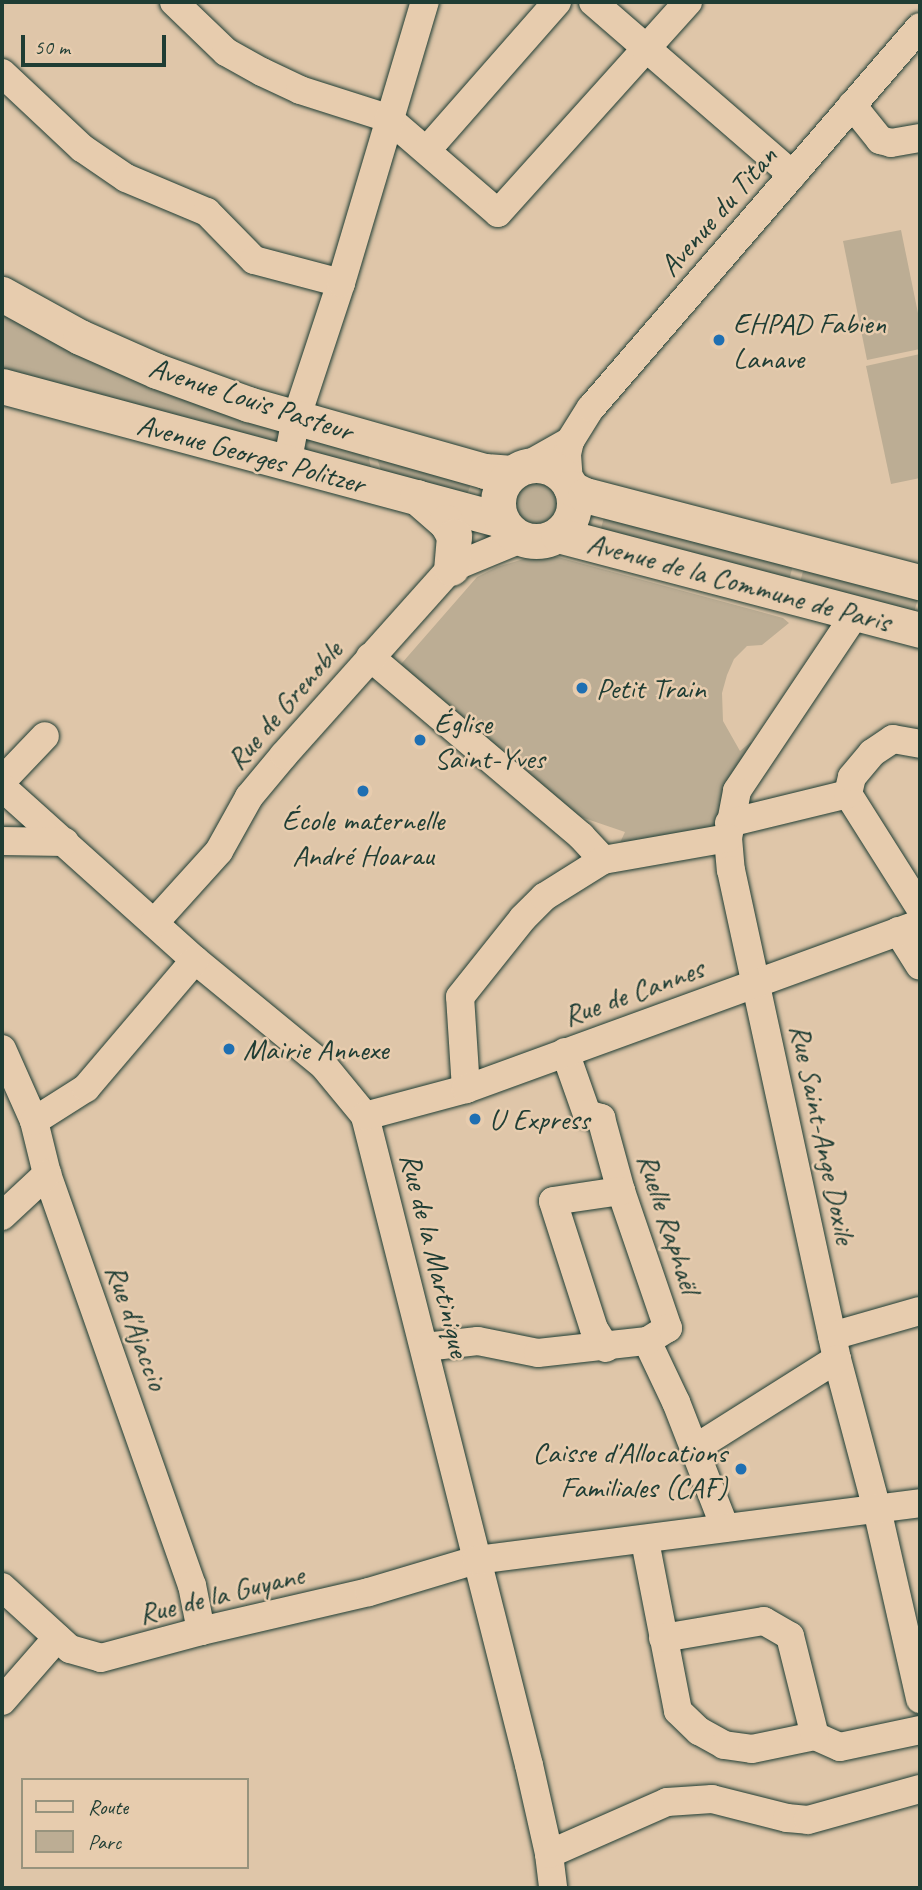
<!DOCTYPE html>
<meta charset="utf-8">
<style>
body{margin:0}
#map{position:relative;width:922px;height:1890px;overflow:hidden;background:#dfc6a9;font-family:Caveat,sans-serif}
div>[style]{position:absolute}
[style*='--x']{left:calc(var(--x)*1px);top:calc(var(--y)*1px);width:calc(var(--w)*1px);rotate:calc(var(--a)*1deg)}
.green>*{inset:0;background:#bcad94;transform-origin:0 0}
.round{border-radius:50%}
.roads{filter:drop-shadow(0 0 2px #1f3d34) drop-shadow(0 0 2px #1f3d34)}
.minor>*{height:28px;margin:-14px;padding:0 14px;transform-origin:14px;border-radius:14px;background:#e7ccae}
.major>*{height:35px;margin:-17.5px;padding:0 17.5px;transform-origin:17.5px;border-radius:17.5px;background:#e7ccae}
.major>.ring{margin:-17.5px;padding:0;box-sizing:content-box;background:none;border:35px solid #e7ccae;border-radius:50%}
.dots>*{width:19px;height:19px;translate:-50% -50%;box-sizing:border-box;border:4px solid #e7ccae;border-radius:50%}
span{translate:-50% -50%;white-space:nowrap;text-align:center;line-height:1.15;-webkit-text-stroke:5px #e7ccae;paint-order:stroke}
.street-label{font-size:30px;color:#1f3d34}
.poi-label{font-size:30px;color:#1f3d34}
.left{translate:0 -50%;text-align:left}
.right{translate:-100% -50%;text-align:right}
.frame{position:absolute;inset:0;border:4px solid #1f3d34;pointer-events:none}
.legend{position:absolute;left:21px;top:1778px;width:228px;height:91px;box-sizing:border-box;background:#e7ccae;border:2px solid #97937d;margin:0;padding:9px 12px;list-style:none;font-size:21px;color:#1f3d34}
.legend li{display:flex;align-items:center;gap:14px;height:35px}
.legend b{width:35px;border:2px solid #97937d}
.scale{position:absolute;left:21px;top:35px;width:145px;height:32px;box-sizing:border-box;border:4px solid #1f3d34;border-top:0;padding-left:9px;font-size:21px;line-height:24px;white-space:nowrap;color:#1f3d34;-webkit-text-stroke:5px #e7ccae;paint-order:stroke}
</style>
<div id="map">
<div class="green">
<i style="clip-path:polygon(901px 230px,920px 323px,920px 349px,867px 360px,843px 241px)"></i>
<i style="clip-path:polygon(2px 299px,281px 423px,282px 439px,268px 448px,2px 373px)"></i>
<i style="clip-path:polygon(920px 354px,920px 478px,891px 484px,866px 366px)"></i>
<i style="clip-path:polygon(303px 436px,371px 447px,369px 459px,373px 476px,305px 459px)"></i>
<i style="clip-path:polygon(377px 458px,474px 476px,465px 500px,384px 480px)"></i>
<i class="round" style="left:507px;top:477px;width:54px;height:54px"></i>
<i style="left:607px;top:506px;width:195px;height:31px;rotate:15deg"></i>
<i style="clip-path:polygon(543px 553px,783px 618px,789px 623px,762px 645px,747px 646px,734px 659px,727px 675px,722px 693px,723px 721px,740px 751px,751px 742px,754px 748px,718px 830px,616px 851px,625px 832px,578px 816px,395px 671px,477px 577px,497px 567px)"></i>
<i style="left:806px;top:560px;width:118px;height:29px;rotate:15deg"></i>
</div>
<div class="roads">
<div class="minor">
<i style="--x:174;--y:2;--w:72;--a:43.9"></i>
<i style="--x:226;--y:52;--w:41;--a:29.1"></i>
<i style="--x:262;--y:72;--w:42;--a:25.3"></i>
<i style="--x:300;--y:90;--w:92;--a:17.7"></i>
<i style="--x:388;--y:118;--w:145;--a:40.8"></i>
<i style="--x:498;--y:213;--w:284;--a:-48"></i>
<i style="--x:593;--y:2;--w:264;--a:40.9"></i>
<i style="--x:2;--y:73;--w:110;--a:43.2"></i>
<i style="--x:82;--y:148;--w:53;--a:34.3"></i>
<i style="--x:126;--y:178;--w:88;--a:22.8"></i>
<i style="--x:207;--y:212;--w:67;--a:45.6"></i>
<i style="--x:254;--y:260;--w:90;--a:14.8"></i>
<i style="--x:852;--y:105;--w:45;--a:51.3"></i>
<i style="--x:880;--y:140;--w:11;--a:15"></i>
<i style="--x:891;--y:143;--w:29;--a:-10"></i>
<i style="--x:427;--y:150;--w:197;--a:-48.7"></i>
<i style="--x:292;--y:465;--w:11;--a:-105"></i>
<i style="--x:289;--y:454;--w:36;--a:-79"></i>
<i style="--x:296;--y:419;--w:143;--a:-71.7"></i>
<i style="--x:341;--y:283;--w:293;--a:-73.4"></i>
<i style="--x:526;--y:466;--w:51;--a:-29.6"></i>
<i style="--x:569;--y:483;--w:29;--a:-94"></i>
<i style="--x:567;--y:454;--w:13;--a:-77"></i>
<i style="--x:570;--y:441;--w:39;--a:-58"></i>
<i style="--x:591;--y:408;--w:503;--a:-49.19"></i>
<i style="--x:856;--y:613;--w:214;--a:123.8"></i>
<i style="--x:737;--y:791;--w:48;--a:100.8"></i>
<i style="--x:728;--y:838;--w:32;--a:85"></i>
<i style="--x:731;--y:870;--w:500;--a:77.77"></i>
<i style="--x:837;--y:1359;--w:155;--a:75.1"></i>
<i style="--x:877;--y:1509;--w:195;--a:77.2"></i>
<i style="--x:370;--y:657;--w:277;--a:40.3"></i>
<i style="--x:581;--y:836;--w:33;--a:47"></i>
<i style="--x:2;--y:781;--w:62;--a:-46.3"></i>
<i style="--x:2;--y:787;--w:259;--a:41.9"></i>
<i style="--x:195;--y:960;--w:167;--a:39.4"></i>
<i style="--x:324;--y:1066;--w:65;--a:50.6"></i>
<i style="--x:365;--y:1116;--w:669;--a:75.82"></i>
<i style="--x:529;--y:1765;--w:91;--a:77.3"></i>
<i style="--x:549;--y:1854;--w:34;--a:83"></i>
<i style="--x:848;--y:794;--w:135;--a:57.7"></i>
<i style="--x:729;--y:823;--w:122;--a:-13.7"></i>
<i style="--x:848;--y:794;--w:17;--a:-77"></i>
<i style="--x:852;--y:777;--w:31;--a:-50"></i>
<i style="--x:872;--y:753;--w:25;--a:-34"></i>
<i style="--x:893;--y:739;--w:27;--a:10"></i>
<i style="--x:2;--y:841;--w:63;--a:0.9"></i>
<i style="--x:154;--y:923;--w:97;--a:-47.9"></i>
<i style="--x:219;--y:851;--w:62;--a:-60.9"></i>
<i style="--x:249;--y:797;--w:55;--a:-50.2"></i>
<i style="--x:284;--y:755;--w:251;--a:-48.2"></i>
<i style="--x:451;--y:568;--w:76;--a:-22.5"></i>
<i style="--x:898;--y:931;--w:41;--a:57.8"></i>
<i style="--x:2;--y:1049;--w:79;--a:66"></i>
<i style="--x:34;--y:1121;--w:55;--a:76.2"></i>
<i style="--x:47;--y:1174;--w:436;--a:70.6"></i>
<i style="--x:192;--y:1585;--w:47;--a:78.9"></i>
<i style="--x:565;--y:1052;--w:66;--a:70.5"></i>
<i style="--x:587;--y:1114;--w:15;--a:16"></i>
<i style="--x:601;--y:1118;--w:76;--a:74.7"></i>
<i style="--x:621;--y:1191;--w:145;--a:71.1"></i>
<i style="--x:668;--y:1328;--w:25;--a:148"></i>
<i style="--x:647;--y:1341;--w:68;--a:64.6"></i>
<i style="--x:676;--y:1402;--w:135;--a:68.7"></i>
<i style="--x:466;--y:1089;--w:92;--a:-93.7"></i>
<i style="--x:460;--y:997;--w:101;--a:-51.4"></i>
<i style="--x:523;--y:918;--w:30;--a:-45"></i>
<i style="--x:544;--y:897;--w:70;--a:-32.1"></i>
<i style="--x:603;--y:860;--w:127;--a:-10"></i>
<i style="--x:365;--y:1116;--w:105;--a:-15"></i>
<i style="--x:466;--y:1089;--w:483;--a:-20"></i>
<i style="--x:34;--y:1121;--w:62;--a:-32.4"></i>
<i style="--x:86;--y:1088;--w:168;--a:-49.6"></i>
<i style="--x:2;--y:1216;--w:62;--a:-43"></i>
<i style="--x:832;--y:1336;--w:91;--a:-15.9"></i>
<i style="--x:425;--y:1347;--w:53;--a:-6.5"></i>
<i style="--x:478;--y:1341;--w:61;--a:11.3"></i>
<i style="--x:538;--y:1353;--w:110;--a:-6.3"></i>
<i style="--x:606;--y:1348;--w:22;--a:-122"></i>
<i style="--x:594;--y:1329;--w:134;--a:-107.8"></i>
<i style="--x:553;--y:1201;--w:69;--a:-8.4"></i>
<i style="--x:694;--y:1449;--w:169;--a:-32.2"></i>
<i style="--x:645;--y:1541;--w:173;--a:79"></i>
<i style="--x:678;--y:1711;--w:29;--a:44"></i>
<i style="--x:699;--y:1731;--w:29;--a:29"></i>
<i style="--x:724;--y:1745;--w:28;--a:8"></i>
<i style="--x:752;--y:1749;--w:64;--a:-11.7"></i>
<i style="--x:815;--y:1736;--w:27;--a:24"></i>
<i style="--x:840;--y:1747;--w:82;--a:-12"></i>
<i style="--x:2;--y:1587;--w:92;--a:42.4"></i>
<i style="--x:70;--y:1649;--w:32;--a:16"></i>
<i style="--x:101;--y:1658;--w:104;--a:-15.1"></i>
<i style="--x:201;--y:1631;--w:172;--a:-13.1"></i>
<i style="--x:369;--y:1592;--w:112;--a:-16.7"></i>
<i style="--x:476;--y:1560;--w:448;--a:-7.3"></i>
<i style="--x:663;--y:1638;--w:102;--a:-9.6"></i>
<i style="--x:764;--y:1621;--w:30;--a:30"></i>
<i style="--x:790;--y:1636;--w:103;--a:76"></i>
<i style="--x:2;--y:1701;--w:84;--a:-48.9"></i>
<i style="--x:549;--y:1854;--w:129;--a:-23.8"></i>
<i style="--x:667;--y:1802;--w:45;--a:-3.8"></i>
<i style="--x:712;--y:1799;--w:77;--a:14.2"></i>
<i style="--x:787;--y:1818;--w:21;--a:5"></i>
<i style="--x:808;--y:1820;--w:116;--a:-15.5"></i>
</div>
<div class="major">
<i style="--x:2;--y:294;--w:89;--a:28.9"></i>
<i style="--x:80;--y:337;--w:84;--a:23.8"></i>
<i style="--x:157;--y:371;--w:97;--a:19.9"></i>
<i style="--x:248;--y:404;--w:246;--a:15.8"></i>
<i style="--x:485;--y:471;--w:27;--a:4"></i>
<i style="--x:2;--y:386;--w:517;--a:15.03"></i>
<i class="ring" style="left:498px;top:465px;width:41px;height:41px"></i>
<i style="--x:571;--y:488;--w:16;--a:27"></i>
<i style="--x:585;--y:495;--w:346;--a:14.6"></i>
<i style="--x:417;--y:497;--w:38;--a:41"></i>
<i style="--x:446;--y:522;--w:16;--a:60"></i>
<i style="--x:454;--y:536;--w:32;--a:95"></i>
<i style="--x:558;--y:535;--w:374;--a:14.7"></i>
</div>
</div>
<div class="dots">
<i style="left:719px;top:340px;background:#1f6fb2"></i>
<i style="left:582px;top:688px;background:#1f6fb2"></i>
<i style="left:420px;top:740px;background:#1f6fb2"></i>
<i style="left:363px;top:791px;background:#1f6fb2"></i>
<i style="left:229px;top:1049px;background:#1f6fb2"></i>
<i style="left:475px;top:1119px;background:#1f6fb2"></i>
<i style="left:741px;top:1469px;background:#1f6fb2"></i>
</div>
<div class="street-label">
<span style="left:718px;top:211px;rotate:-49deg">Avenue du Titan</span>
<span style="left:251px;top:399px;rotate:18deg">Avenue Louis Pasteur</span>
<span style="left:251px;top:454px;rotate:15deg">Avenue Georges Politzer</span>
<span style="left:739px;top:582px;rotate:15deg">Avenue de la Commune de Paris</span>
<span style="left:284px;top:705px;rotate:-49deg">Rue de Grenoble</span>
<span style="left:633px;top:992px;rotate:-20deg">Rue de Cannes</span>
<span style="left:823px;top:1134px;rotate:78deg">Rue Saint-Ange Doxile</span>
<span style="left:669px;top:1223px;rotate:72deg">Ruelle Raphaël</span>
<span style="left:435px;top:1255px;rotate:76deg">Rue de la Martinique</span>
<span style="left:137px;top:1327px;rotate:70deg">Rue d'Ajaccio</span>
<span style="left:221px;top:1594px;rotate:-14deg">Rue de la Guyane</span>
</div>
<div class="poi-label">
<span class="left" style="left:733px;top:340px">EHPAD Fabien<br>Lanave</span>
<span class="left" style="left:596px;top:688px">Petit Train</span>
<span class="left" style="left:434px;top:740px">Église<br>Saint-Yves</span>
<span style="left:363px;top:837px">École maternelle<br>André Hoarau</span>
<span class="left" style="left:243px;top:1049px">Mairie Annexe</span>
<span class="left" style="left:489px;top:1119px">U Express</span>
<span class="right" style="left:727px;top:1469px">Caisse d'Allocations<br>Familiales (CAF)</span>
</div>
<div class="frame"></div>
<ul class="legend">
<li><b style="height:9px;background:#e7ccae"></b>Route</li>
<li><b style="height:19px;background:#bcad94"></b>Parc</li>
</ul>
<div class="scale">50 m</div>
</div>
